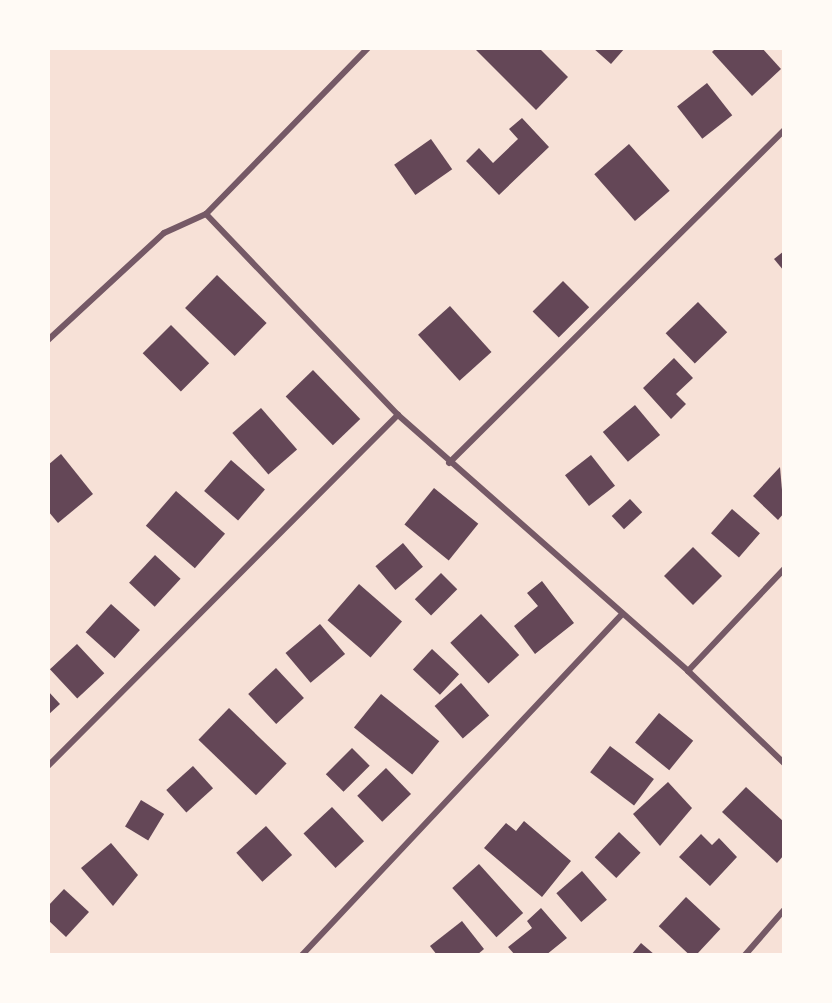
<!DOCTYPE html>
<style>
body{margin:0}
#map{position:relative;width:832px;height:1003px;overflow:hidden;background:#f7e1d7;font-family:"Source Sans 3",sans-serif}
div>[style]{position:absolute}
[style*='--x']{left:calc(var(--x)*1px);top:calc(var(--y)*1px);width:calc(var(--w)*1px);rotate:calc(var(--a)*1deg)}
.building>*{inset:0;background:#644757;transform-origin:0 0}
.minor>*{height:6px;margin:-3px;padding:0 3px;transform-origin:3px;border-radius:3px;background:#755966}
span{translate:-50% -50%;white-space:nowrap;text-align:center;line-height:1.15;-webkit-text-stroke:5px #fffaf5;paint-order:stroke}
.frame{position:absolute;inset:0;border:50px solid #fffaf5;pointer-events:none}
</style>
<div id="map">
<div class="building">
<i style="clip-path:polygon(474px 48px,539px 48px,568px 77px,536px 110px)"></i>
<i style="clip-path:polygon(593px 48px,625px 48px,611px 64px)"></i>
<i style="clip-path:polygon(716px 48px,762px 48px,781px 69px,752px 96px,712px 52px)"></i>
<i style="left:707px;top:83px;width:41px;height:38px;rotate:52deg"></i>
<i style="clip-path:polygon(522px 118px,549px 147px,499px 195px,466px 161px,479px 148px,493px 163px,518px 139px,509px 129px)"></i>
<i style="left:431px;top:139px;width:37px;height:45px;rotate:55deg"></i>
<i style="left:629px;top:144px;width:62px;height:46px;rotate:49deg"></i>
<i style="clip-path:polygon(784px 251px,784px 271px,774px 259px)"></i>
<i style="left:217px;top:275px;width:69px;height:46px;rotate:44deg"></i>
<i style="left:563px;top:281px;width:37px;height:43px;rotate:45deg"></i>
<i style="left:698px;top:302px;width:42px;height:45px;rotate:46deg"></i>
<i style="left:450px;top:306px;width:62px;height:43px;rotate:48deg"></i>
<i style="left:171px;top:325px;width:54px;height:40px;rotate:45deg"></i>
<i style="clip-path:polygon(674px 358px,693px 378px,676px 394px,686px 404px,671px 419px,643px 388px)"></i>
<i style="left:313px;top:370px;width:68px;height:38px;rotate:46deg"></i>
<i style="left:635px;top:405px;width:39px;height:42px;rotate:50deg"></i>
<i style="left:261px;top:408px;width:55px;height:38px;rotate:49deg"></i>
<i style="clip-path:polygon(61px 454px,93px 494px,58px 523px,48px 511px,48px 465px)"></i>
<i style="left:591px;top:455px;width:39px;height:33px;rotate:52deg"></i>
<i style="left:231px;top:460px;width:45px;height:41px;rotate:41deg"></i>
<i style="clip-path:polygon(780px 467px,784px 513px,778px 520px,753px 496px)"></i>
<i style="left:434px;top:488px;width:57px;height:47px;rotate:39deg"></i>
<i style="left:176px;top:491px;width:65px;height:46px;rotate:41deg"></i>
<i style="left:630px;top:499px;width:18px;height:25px;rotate:47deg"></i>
<i style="left:732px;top:509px;width:37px;height:32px;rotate:41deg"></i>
<i style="left:403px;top:543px;width:31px;height:36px;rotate:50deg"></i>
<i style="left:693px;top:547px;width:41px;height:41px;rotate:45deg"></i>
<i style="left:155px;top:555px;width:35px;height:38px;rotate:43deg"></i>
<i style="left:441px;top:573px;width:23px;height:37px;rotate:45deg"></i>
<i style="clip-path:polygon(542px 581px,574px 623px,535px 654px,514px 626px,538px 606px,527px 593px)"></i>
<i style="left:359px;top:584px;width:57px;height:48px;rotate:41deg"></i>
<i style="left:111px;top:604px;width:39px;height:38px;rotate:42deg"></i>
<i style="left:481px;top:614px;width:56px;height:42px;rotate:47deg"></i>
<i style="left:320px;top:624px;width:39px;height:45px;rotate:50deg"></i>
<i style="left:77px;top:644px;width:40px;height:37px;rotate:47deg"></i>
<i style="left:432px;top:649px;width:37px;height:28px;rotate:43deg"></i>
<i style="left:276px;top:668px;width:41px;height:38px;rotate:47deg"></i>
<i style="left:461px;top:683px;width:43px;height:35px;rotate:49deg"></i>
<i style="clip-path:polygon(48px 691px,60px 704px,48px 715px)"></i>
<i style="left:381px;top:694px;width:75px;height:43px;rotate:39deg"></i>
<i style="left:229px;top:708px;width:80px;height:44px;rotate:44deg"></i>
<i style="left:659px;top:713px;width:44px;height:38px;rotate:39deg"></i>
<i style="left:610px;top:746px;width:55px;height:33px;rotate:37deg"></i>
<i style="left:352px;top:748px;width:25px;height:37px;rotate:45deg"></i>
<i style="left:193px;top:766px;width:30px;height:36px;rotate:48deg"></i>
<i style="left:386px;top:768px;width:36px;height:40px;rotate:46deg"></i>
<i style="clip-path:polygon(668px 782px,692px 808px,660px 846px,633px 814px)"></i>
<i style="clip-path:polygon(746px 787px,784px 822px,784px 855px,777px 863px,722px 812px)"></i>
<i style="left:141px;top:800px;width:27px;height:31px;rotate:31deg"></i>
<i style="left:332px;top:807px;width:47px;height:39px;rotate:47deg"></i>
<i style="clip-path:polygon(524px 821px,571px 861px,542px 897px,484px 848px,506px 823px,516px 831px)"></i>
<i style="left:266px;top:826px;width:39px;height:40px;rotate:48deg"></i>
<i style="left:619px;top:832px;width:30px;height:35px;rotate:44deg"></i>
<i style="clip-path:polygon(701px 834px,712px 845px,719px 838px,737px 857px,710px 886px,679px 857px)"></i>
<i style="clip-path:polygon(111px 843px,138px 875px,113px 906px,81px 868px)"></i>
<i style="left:479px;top:864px;width:66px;height:36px;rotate:48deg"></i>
<i style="left:582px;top:871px;width:38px;height:34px;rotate:49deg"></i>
<i style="clip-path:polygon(64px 889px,89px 912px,66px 937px,48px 920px,48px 906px)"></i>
<i style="left:686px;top:897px;width:47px;height:40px;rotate:43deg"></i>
<i style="clip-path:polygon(541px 908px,567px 938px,546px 955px,515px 955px,508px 947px,532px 928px,527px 921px)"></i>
<i style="clip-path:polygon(462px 921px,484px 949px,477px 955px,437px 955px,430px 946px)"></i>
<i style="clip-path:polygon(641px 943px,655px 955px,631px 955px)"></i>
</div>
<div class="minor">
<i style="--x:206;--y:214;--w:232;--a:-45.7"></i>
<i style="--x:48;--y:340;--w:158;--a:-42.7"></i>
<i style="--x:164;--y:233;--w:46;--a:-24.3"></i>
<i style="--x:206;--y:214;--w:278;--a:46.3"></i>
<i style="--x:398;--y:415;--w:387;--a:41.4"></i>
<i style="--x:688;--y:671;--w:133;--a:43.8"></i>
<i style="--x:449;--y:463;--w:472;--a:-44.8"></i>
<i style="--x:688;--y:671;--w:140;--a:-46.7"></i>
<i style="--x:48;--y:766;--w:496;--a:-45.1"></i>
<i style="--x:302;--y:955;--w:468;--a:-46.8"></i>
<i style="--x:745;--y:955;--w:60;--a:-49.1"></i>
</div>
<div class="frame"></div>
</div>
